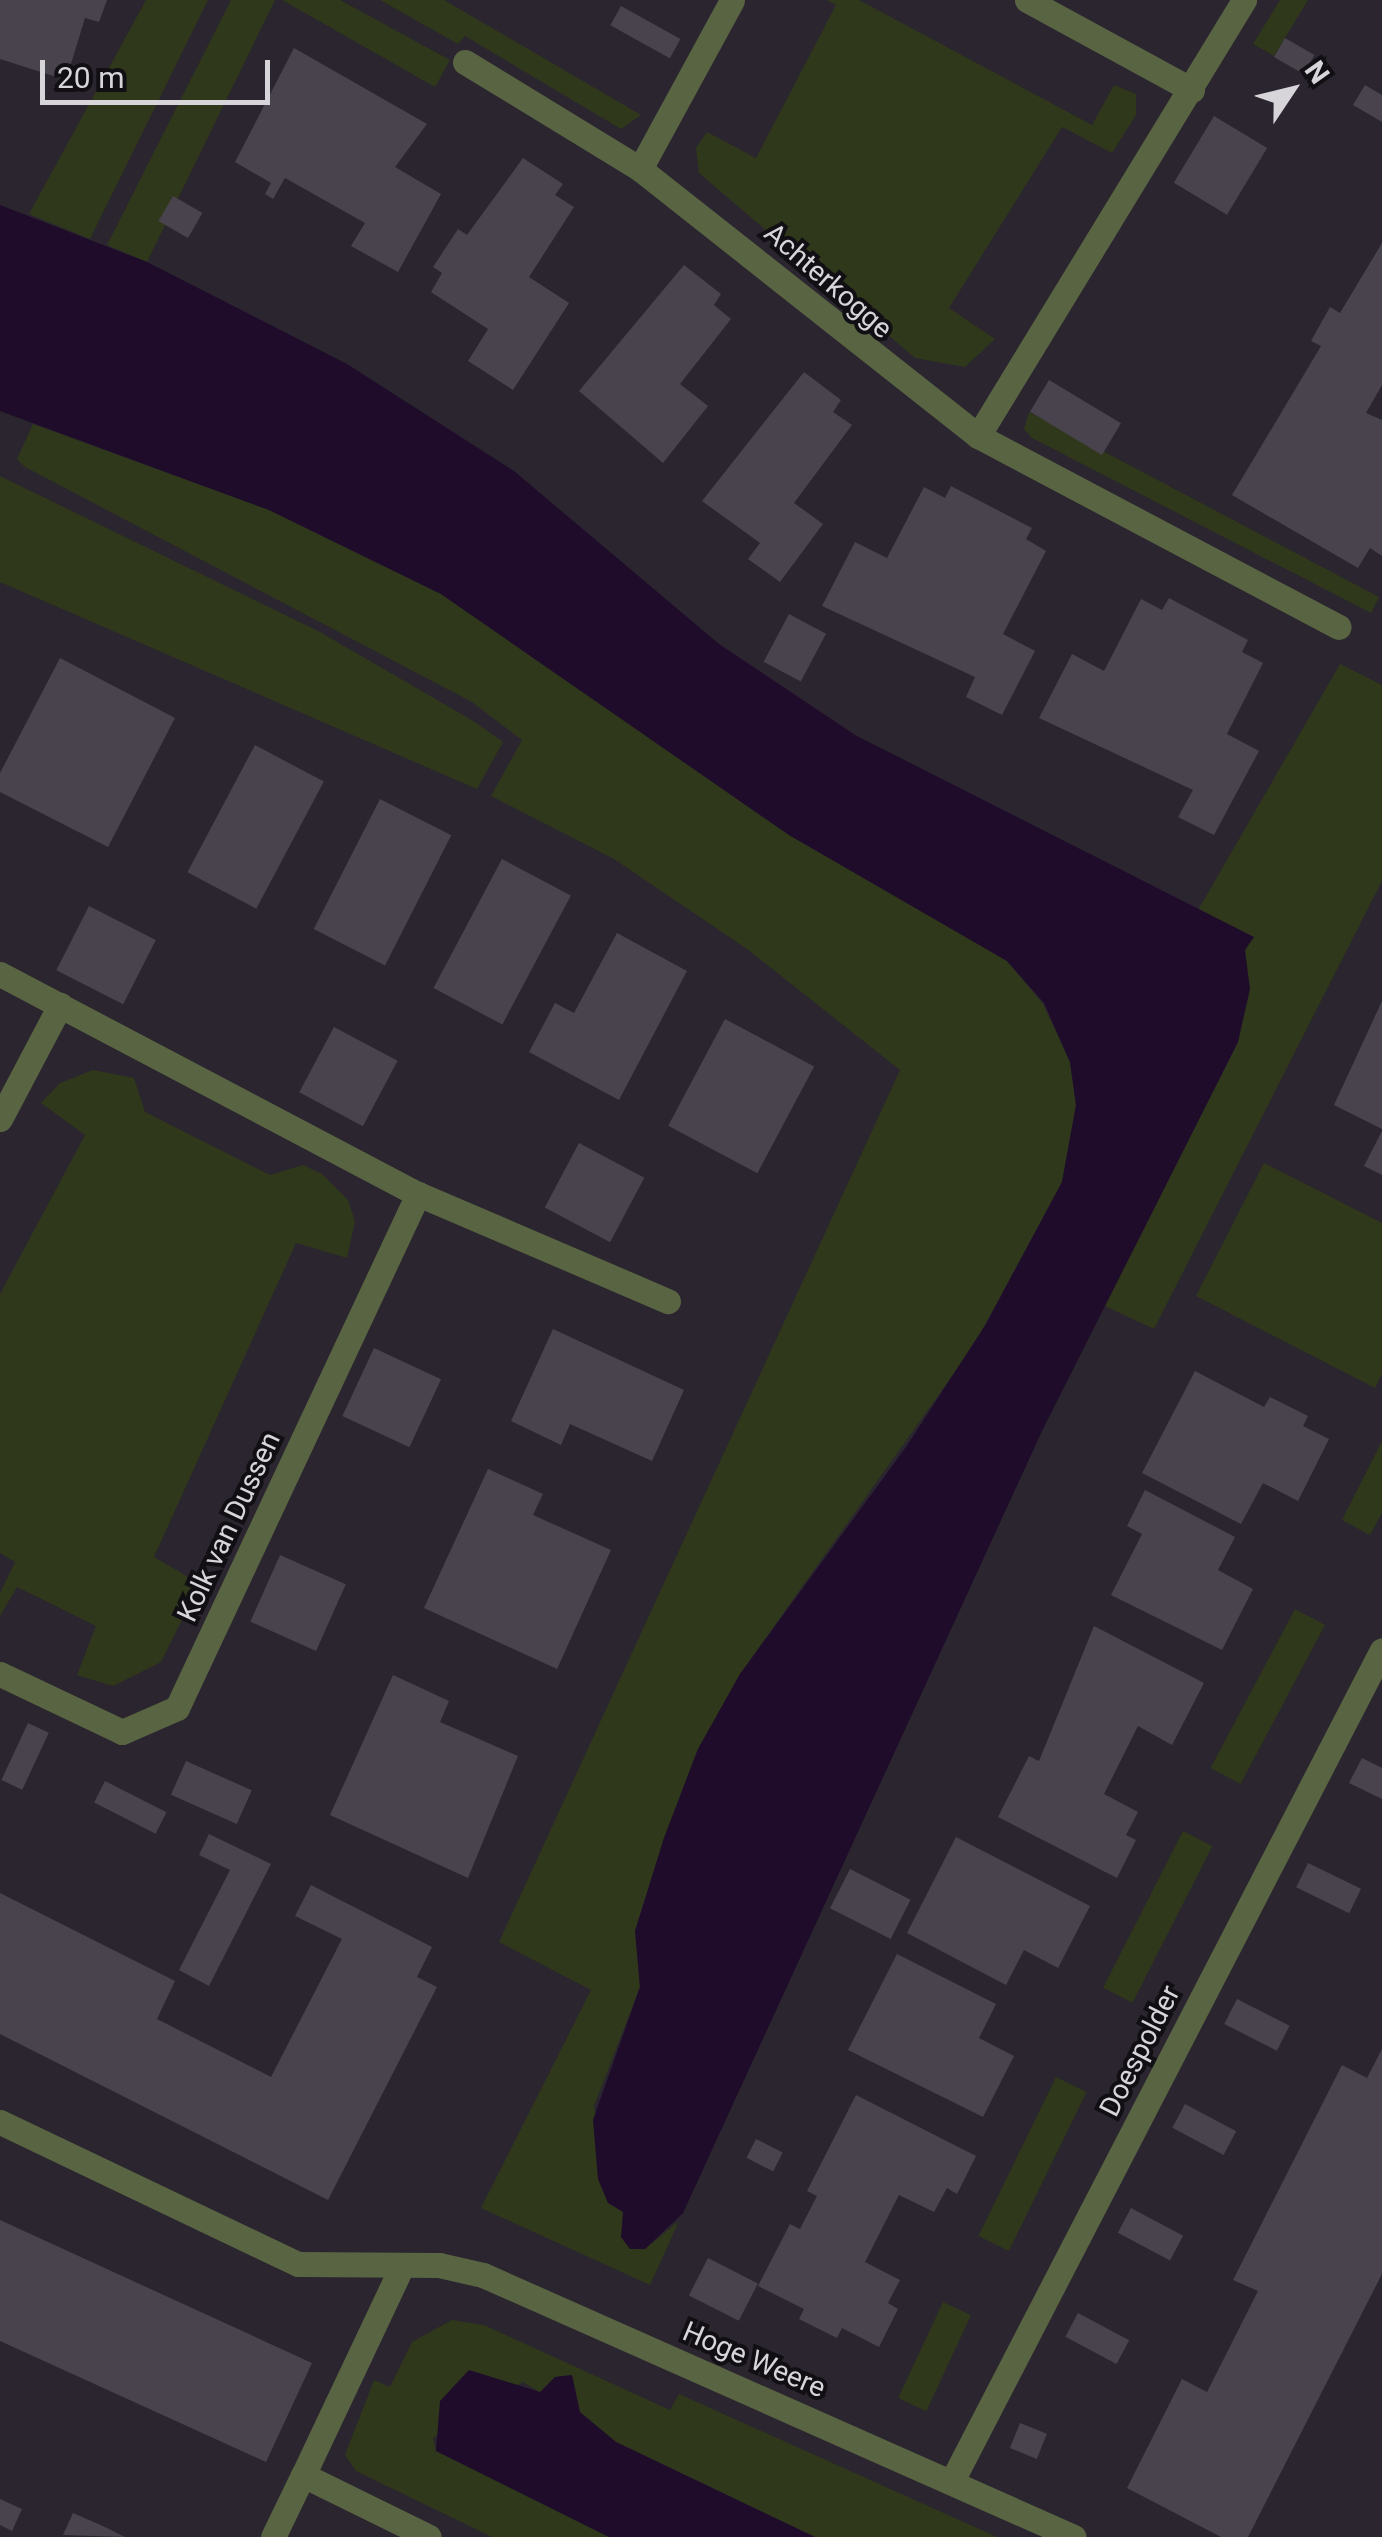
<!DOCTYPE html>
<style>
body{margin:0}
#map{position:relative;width:1382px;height:2537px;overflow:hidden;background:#2a252e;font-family:Roboto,sans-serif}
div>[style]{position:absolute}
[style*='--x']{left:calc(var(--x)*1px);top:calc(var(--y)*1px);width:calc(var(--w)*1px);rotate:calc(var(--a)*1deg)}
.green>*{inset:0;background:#2f381b;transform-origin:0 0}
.water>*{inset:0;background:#1e0c2a}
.building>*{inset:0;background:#49434d;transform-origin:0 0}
.service>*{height:25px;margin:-12.5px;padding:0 12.5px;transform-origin:12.5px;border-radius:12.5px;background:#596442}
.minor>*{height:25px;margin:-12.5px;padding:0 12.5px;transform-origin:12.5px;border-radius:12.5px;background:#596442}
span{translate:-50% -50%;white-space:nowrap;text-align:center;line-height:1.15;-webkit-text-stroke:8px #110f13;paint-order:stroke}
.street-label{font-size:28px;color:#d7d4da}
.north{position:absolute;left:1242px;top:40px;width:100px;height:100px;-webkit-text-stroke:8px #110f13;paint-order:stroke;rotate:55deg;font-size:28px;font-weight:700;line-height:40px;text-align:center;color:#d7d4da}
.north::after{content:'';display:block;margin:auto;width:35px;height:45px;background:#d7d4da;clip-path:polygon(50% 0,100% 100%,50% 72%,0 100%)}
.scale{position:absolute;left:40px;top:60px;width:230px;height:45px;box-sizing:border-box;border:5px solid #d7d4da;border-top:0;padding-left:12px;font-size:30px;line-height:35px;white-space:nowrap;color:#d7d4da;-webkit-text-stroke:8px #110f13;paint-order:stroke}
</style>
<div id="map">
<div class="green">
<i style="clip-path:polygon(146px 0,208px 0,90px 239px,29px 214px)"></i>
<i style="clip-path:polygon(231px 0,275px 0,147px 262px,107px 245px)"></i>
<i style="clip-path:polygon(282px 0,340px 0,450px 60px,435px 87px)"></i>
<i style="clip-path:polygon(380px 0,444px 0,641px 115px,621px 129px,465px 36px,458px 44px)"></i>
<i style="clip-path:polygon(827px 0,859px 0,1092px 125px,1114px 85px,1136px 94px,1136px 115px,1112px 153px,1062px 127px,949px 308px,995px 339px,965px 367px,915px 358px,699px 173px,696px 148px,707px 132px,756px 158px,836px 5px)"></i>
<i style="clip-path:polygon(1280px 0,1308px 0,1274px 56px,1253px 44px)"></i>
<i style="clip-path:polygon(1029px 412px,1379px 597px,1371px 613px,1032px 438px,1024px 429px)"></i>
<i style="clip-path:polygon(33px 424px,269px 510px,441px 594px,789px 835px,1007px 961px,1043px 1004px,1070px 1062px,1076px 1105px,1062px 1182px,974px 1345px,740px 1674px,698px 1749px,664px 1838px,635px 1931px,640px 1987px,594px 2106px,606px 2195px,624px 2212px,621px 2237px,630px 2249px,645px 2249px,679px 2221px,650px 2285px,481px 2208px,591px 1990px,499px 1942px,900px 1070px,747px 949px,614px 859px,491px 796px,522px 740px,472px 702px,25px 467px,17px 459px)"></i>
<i style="clip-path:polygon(0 476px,320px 632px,475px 722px,503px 742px,477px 789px,0 582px)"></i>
<i style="clip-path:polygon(1340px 664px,1382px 685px,1382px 881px,1154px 1329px,1105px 1306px,1238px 1042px,1242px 935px,1197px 912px)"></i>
<i style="clip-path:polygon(93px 1070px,134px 1078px,145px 1112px,270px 1175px,303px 1165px,322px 1174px,348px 1200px,355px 1221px,347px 1258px,296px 1243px,154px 1557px,200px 1584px,161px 1662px,113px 1686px,77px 1675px,96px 1626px,17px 1587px,0 1616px,0 1593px,15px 1562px,0 1553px,0 1294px,85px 1135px,41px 1103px,60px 1083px)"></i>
<i style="clip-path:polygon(1264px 1163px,1382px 1223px,1382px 1374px,1375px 1388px,1196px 1296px)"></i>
<i style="clip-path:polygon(1382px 1441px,1382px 1513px,1370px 1535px,1342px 1520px)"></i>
<i style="left:1295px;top:1609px;width:34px;height:180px;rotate:28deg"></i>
<i style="left:1183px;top:1831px;width:33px;height:176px;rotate:27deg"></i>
<i style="left:1056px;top:2077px;width:34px;height:177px;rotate:26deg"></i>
<i style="left:943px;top:2302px;width:31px;height:106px;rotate:25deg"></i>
<i style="clip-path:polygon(452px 2320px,484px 2325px,670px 2410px,679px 2394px,997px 2537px,815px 2537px,616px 2442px,580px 2413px,572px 2375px,555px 2377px,541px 2393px,523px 2382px,433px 2438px,436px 2451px,609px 2537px,492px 2537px,356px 2471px,345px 2455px,374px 2380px,390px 2387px,412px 2342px)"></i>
</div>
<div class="water">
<i style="clip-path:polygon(0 205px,147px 262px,347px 364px,514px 471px,719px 644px,855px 735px,1254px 937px,1245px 950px,1250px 989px,1238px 1042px,1042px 1431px,683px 2213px,645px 2249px,630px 2249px,621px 2237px,623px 2212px,608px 2203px,598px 2179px,593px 2120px,640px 1987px,635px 1931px,664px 1838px,698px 1749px,740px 1674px,906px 1447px,986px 1324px,1062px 1182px,1076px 1105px,1070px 1062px,1044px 1003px,1007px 961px,789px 835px,441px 594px,269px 510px,0 411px)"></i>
<i style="clip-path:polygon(469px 2370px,540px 2392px,555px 2377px,572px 2375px,580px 2412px,616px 2442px,815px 2537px,609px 2537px,436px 2451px,440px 2401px)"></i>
</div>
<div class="building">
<i style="clip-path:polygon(0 0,107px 0,99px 22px,85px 18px,66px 80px,0 59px)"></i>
<i style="left:621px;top:6px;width:68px;height:22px;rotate:29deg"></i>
<i style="left:1285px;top:38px;width:34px;height:22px;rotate:30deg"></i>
<i style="clip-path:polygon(294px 48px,427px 124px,395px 167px,441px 194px,398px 272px,351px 246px,365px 223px,285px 178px,273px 199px,265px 194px,271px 183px,235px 162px)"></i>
<i style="clip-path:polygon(1365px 85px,1382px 95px,1382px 122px,1353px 105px)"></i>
<i style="left:1214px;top:116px;width:62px;height:78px;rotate:31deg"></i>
<i style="clip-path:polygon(523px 158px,563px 184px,555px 195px,574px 207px,529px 277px,569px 303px,513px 390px,468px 361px,488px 329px,431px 292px,442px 273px,433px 267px,458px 229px,467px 235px)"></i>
<i style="left:173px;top:196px;width:34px;height:29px;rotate:30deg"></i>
<i style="clip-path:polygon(1382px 243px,1382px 385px,1366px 413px,1382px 420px,1382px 556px,1370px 548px,1358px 568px,1232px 495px,1321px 346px,1311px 341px,1330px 307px,1340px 313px)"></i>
<i style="clip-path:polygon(684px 265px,721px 294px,714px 305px,731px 319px,680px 384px,708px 406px,663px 463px,579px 391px)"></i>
<i style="clip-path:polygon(804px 372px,841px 400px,833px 412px,852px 425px,794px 503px,823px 524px,780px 582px,748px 559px,760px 543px,702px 501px)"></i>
<i style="left:1049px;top:380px;width:84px;height:37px;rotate:31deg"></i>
<i style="clip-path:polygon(951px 486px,1032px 528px,1026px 539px,1046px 551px,1003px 634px,1035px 651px,1002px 715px,966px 697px,975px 677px,822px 606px,855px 542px,887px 558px,924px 487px,945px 498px)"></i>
<i style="clip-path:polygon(1169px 598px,1248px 640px,1242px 652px,1263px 663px,1227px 734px,1259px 751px,1214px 835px,1178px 817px,1193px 790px,1039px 718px,1072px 654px,1104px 671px,1141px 599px,1162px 610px)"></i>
<i style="left:789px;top:614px;width:42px;height:54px;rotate:28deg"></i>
<i style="clip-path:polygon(60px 658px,175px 718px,108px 847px,0 792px,0 773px)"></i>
<i style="left:255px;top:745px;width:78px;height:144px;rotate:28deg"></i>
<i style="left:380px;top:799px;width:80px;height:146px;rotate:27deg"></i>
<i style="left:502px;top:859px;width:78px;height:146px;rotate:28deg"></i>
<i style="left:89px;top:906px;width:75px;height:72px;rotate:27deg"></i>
<i style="clip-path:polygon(617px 933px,687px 971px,619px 1100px,529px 1052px,555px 1003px,574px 1013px)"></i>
<i style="clip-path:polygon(1382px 1001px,1382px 1129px,1334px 1105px)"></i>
<i style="left:725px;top:1019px;width:101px;height:121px;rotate:28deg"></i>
<i style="left:334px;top:1027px;width:72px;height:74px;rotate:28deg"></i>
<i style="clip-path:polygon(1382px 1131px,1382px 1175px,1364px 1166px)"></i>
<i style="left:579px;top:1143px;width:74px;height:73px;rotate:28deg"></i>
<i style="clip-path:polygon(553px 1329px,684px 1390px,652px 1461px,570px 1424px,561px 1445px,511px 1421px)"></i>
<i style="left:374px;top:1348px;width:74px;height:75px;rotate:25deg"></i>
<i style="clip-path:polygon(1195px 1371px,1264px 1407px,1270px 1397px,1308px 1416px,1303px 1426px,1329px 1439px,1298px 1501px,1263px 1483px,1241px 1524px,1142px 1473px)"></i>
<i style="clip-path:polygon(488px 1469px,543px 1494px,533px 1515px,611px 1550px,557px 1669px,424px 1608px)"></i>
<i style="clip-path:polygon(1145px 1490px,1235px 1537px,1218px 1570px,1253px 1589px,1222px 1650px,1111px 1595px,1142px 1534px,1127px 1526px)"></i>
<i style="left:280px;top:1555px;width:72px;height:73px;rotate:24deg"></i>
<i style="clip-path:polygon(1094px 1626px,1204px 1683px,1172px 1745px,1138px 1726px,1104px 1794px,1138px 1812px,1126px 1835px,1136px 1840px,1117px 1878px,998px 1817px,1029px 1756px,1039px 1761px)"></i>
<i style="clip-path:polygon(393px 1675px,449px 1701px,440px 1722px,518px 1756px,468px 1878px,330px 1815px)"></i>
<i style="left:28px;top:1723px;width:23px;height:63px;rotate:25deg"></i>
<i style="clip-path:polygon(1362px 1758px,1382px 1768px,1382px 1799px,1349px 1783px)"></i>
<i style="left:186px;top:1761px;width:72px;height:37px;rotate:24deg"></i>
<i style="left:105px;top:1781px;width:69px;height:24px;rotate:27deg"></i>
<i style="clip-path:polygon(209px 1834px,271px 1864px,209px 1986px,179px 1970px,230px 1870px,199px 1855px)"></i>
<i style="clip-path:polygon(956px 1837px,1090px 1906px,1058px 1968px,1024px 1950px,1006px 1985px,907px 1933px)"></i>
<i style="left:1308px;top:1863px;width:59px;height:27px;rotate:26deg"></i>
<i style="left:850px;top:1869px;width:68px;height:44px;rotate:27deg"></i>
<i style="clip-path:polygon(311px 1885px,432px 1947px,417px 1977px,437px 1987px,328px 2200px,0 2034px,0 1893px,175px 1981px,157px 2019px,271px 2077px,342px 1939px,295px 1916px)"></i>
<i style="clip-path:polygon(897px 1954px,996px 2004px,979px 2038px,1014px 2056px,983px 2117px,848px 2050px)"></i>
<i style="left:1237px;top:1999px;width:59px;height:28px;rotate:27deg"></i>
<i style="clip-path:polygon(1382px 2049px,1382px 2274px,1248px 2537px,1221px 2537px,1127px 2488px,1182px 2379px,1207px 2392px,1258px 2291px,1233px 2280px,1342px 2065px,1367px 2078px)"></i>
<i style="clip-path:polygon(856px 2095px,976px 2156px,957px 2194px,947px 2188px,934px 2212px,899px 2195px,865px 2262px,900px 2280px,888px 2303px,898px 2309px,879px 2347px,842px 2328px,837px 2338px,799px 2319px,804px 2309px,758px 2286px,790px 2224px,800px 2229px,817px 2196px,807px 2191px)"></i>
<i style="left:1185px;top:2104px;width:58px;height:27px;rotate:28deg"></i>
<i style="left:756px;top:2139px;width:30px;height:21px;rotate:27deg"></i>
<i style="left:1131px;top:2208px;width:59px;height:28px;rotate:28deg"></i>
<i style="clip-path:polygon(0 2220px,312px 2363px,266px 2462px,0 2341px)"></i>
<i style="left:708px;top:2258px;width:56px;height:42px;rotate:27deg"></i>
<i style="left:1078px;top:2313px;width:58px;height:27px;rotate:28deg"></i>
<i style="left:1020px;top:2423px;width:29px;height:27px;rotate:22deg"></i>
<i style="clip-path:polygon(0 2499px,22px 2509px,12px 2531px,0 2525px)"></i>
<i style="clip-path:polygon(73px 2513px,105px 2527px,125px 2537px,63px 2535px)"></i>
</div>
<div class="service">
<i style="--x:273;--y:2537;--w:69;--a:-64.2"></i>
</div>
<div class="minor">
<i style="--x:1027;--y:0;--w:188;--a:28.6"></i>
<i style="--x:465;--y:62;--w:205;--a:31.4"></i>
<i style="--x:640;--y:169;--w:431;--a:38.3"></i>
<i style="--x:978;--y:436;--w:408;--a:27.9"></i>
<i style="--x:640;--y:169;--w:192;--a:-61.4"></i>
<i style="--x:978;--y:436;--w:511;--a:-58.61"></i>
<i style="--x:0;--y:974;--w:472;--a:27.8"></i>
<i style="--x:418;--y:1194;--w:272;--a:23.2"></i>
<i style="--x:0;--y:1119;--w:129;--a:-62.2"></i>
<i style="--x:0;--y:1674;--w:135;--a:25.4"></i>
<i style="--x:122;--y:1732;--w:60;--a:-23.6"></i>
<i style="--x:177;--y:1708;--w:568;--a:-64.88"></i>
<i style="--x:0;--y:2122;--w:330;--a:25.5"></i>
<i style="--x:298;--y:2264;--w:141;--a:0.4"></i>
<i style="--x:439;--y:2265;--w:45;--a:12.8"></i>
<i style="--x:483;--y:2275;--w:646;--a:23.91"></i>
<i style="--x:402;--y:2266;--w:231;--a:115.3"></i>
<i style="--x:303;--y:2475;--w:140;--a:26.2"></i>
<i style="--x:953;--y:2479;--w:933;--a:-62.64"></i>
</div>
<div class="street-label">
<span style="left:828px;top:281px;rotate:41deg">Achterkogge</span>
<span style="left:229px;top:1527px;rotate:-65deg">Kolk van Dussen</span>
<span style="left:1140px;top:2051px;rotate:-63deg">Doespolder</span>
<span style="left:754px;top:2360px;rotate:23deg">Hoge Weere</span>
</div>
<div class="north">N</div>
<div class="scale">20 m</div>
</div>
